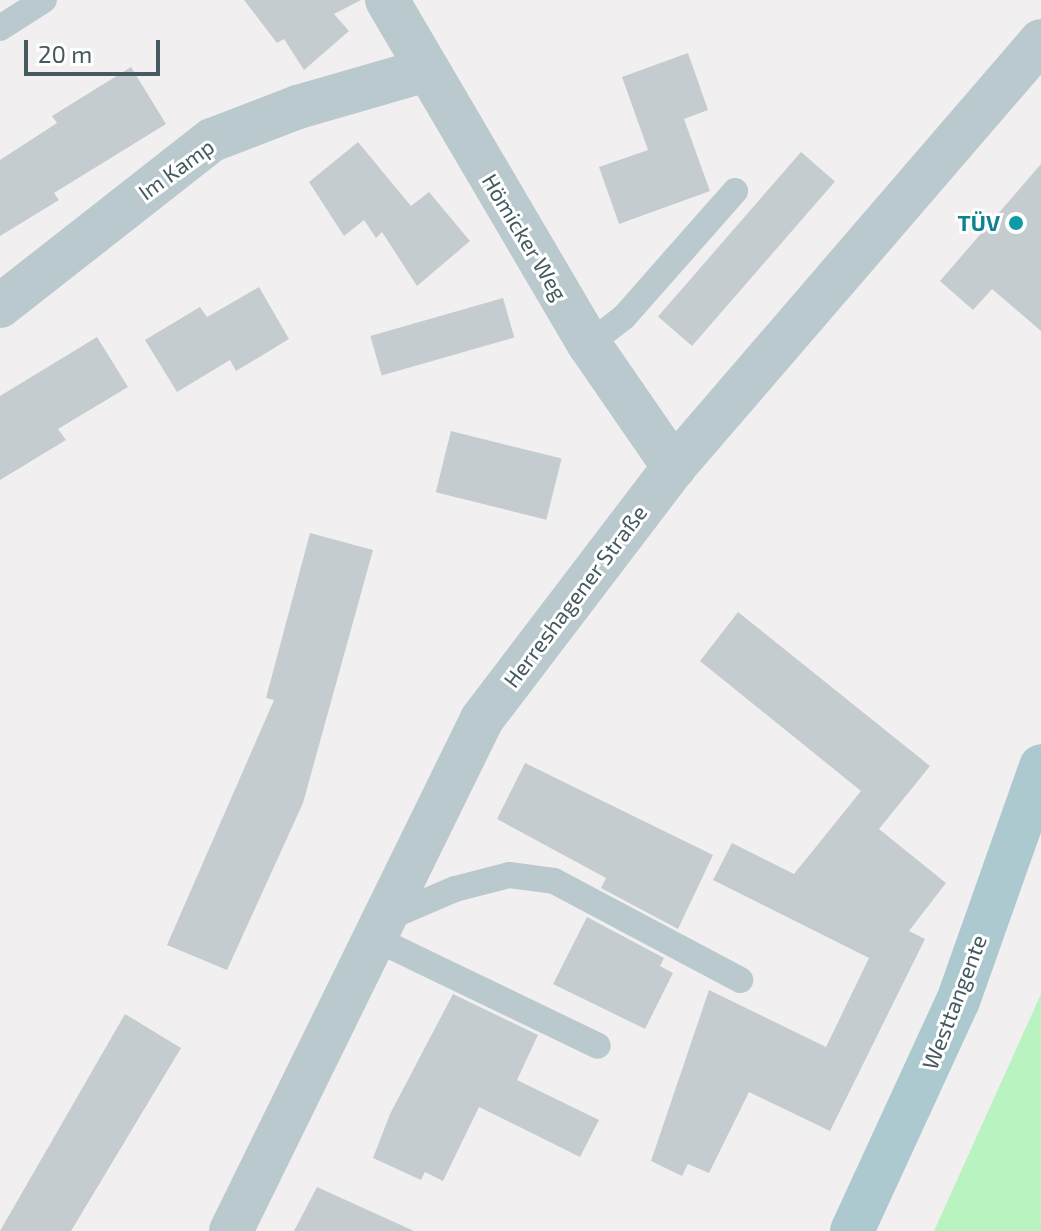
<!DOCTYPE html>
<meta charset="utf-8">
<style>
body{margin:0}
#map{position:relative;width:1041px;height:1231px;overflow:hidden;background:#f2eff0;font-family:"Exo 2",sans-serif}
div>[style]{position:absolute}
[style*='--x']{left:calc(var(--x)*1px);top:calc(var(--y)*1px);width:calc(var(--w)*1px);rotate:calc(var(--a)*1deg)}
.green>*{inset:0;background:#b9f3c0}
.building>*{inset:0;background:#c5cccf;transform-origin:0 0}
.lane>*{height:26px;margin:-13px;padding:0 13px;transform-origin:13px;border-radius:13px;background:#b9c9cd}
.street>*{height:44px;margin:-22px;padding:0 22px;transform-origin:22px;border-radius:22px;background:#b9c9cd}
.primary>*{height:44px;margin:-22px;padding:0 22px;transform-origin:22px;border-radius:22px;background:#acc9d0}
.dots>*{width:22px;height:22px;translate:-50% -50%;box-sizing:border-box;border:4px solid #fff;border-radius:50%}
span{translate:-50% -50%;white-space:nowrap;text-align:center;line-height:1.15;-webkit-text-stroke:6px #fff;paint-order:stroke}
.street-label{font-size:22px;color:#45595e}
.culture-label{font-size:22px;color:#0d838f;font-weight:700}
.right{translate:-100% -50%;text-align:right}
.scale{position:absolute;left:24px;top:40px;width:136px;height:36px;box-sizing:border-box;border:4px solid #45595e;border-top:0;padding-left:10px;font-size:24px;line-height:28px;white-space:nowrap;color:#45595e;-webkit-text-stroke:6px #fff;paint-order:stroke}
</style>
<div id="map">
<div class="green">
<i style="clip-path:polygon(1041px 994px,1041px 1231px,934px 1231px)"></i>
</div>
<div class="building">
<i style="clip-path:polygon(244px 0,361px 0,334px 14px,349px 31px,304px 70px,284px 39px,277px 43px)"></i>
<i style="clip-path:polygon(688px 53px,708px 110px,684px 119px,710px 191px,619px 224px,599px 167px,648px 150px,622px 77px)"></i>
<i style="clip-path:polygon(131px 67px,166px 124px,54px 193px,59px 200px,0 236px,0 160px,57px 123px,52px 116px)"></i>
<i style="clip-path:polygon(358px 142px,411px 206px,429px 192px,470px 241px,417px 286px,382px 232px,376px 238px,364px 220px,344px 236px,309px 182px)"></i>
<i style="left:801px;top:152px;width:45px;height:218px;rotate:41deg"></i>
<i style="clip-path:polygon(1041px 164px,1041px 331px,992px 289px,973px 310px,940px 281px)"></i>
<i style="clip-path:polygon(259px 287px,289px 339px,236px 371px,230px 360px,177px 392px,145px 340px,200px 307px,207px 317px)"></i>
<i style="left:503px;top:298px;width:41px;height:138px;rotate:74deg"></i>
<i style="clip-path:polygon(97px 337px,128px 387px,58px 429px,66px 440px,0 480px,0 396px)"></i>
<i style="left:451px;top:431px;width:114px;height:63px;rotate:14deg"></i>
<i style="clip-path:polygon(310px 533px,373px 550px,303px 803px,227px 970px,167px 945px,274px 700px,266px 698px)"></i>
<i style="clip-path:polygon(738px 612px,930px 766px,879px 829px,946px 883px,909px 931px,925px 939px,830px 1131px,749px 1092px,709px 1173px,688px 1164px,682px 1176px,651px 1161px,709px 990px,826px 1047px,869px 958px,713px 880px,732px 843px,794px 874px,861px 791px,700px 661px)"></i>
<i style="clip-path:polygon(525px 763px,713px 855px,678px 929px,601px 888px,606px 878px,497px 819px)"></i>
<i style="clip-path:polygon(587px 917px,664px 958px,660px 966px,673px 973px,645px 1029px,553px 984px)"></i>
<i style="clip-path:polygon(453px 994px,538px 1035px,517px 1080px,599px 1120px,580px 1157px,479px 1107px,443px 1181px,425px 1172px,421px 1180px,373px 1158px,390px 1114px)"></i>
<i style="clip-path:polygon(125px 1014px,181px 1048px,71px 1231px,0 1231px)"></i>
<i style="clip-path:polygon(317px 1187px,414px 1231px,294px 1231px)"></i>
</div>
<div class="lane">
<i style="--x:0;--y:28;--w:52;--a:-32.5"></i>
<i style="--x:589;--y:344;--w:44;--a:-37.6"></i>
<i style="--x:624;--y:317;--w:168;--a:-48.6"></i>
<i style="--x:385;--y:919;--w:76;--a:-23.2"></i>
<i style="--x:455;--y:889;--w:56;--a:-14.5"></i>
<i style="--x:509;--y:875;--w:45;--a:7.6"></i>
<i style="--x:554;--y:881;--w:211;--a:28"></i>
<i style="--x:376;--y:939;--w:246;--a:25.7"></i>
</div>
<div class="street">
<i style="--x:387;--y:0;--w:399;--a:59.6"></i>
<i style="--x:589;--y:344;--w:150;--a:55.4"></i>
<i style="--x:0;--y:306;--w:269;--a:-38.1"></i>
<i style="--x:212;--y:140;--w:92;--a:-21"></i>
<i style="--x:298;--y:107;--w:133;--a:-16.1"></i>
<i style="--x:231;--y:1231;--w:570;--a:-63.88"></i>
<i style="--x:482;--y:719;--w:317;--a:-52.7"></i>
<i style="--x:674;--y:467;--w:562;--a:-49.26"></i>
</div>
<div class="primary">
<i style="--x:852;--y:1231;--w:253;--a:-65.3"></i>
<i style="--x:958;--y:1001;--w:249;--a:-70.5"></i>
</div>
<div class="dots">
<i style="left:1016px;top:223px;background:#0f9aa8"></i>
</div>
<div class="street-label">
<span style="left:176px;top:169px;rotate:-36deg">Im Kamp</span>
<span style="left:525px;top:237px;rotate:59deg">Hömicker Weg</span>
<span style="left:575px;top:596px;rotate:-53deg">Herreshagener Straße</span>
<span style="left:954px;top:1002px;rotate:-69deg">Westtangente</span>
</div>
<div class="culture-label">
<span class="right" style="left:1000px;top:223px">TÜV</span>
</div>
<div class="scale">20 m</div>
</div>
